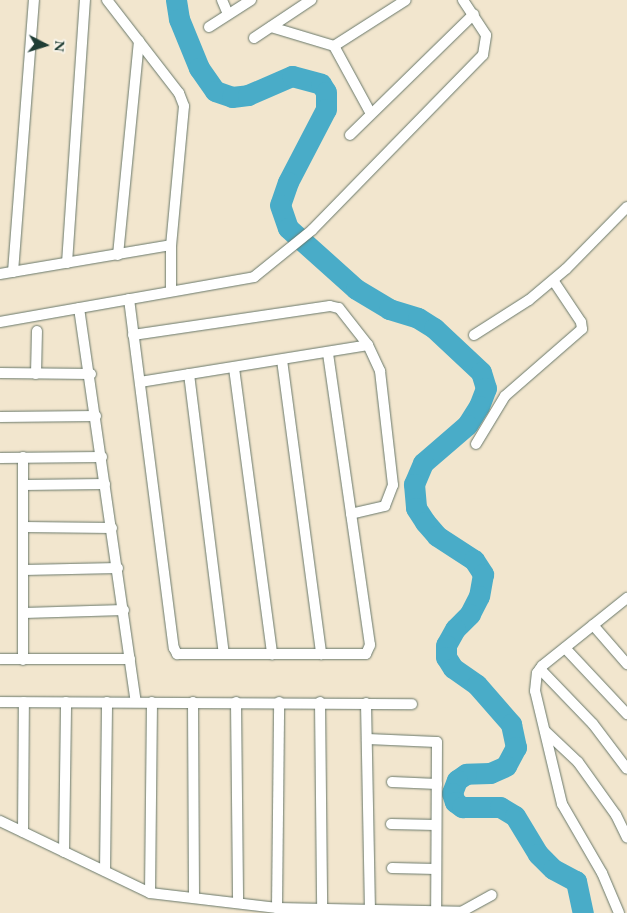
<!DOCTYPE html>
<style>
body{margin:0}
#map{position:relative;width:627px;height:913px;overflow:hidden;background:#f2e6ce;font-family:"EB Garamond",serif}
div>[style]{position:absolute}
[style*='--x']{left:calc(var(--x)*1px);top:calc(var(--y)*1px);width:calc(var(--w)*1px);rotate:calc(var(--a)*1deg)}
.river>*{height:21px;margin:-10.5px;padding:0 10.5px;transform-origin:10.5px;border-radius:10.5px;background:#49acc8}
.roads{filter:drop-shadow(0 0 1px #69786a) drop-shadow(0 0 1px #69786a)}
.minor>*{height:10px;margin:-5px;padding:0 5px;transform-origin:5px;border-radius:5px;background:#fff}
span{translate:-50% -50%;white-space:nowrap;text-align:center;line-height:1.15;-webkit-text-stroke:4.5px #f7f3e8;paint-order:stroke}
.north{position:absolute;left:20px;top:20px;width:50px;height:50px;-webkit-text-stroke:4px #f7f3e8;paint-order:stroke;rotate:95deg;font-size:14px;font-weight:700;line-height:20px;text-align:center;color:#1f3d34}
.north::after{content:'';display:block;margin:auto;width:18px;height:22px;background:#1f3d34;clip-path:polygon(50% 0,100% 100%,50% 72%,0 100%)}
</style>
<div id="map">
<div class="river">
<i style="--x:176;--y:0;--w:19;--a:81"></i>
<i style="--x:179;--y:19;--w:53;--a:67.8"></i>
<i style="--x:199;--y:68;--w:28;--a:55"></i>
<i style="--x:215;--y:91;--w:18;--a:19"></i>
<i style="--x:232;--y:97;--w:16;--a:-7"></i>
<i style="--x:248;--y:95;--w:48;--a:-23.4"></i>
<i style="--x:292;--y:76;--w:30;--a:15"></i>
<i style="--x:321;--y:84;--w:9;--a:58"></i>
<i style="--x:326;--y:92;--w:17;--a:90"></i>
<i style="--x:326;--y:109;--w:82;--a:117.5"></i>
<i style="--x:288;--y:182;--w:24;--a:109"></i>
<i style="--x:280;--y:205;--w:24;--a:71"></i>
<i style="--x:288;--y:228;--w:91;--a:41.9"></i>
<i style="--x:356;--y:289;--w:39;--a:31"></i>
<i style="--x:389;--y:309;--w:30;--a:17"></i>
<i style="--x:418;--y:318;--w:19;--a:32"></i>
<i style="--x:434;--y:328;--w:64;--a:43.1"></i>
<i style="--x:481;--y:372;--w:17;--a:73"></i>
<i style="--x:486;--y:388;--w:19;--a:111"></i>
<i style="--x:479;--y:406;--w:22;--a:122"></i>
<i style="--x:467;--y:425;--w:58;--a:139.2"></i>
<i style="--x:423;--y:463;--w:23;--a:113"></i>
<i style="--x:414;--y:484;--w:24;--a:85"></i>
<i style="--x:416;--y:508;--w:17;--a:57"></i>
<i style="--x:425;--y:522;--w:18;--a:49"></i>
<i style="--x:437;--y:536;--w:44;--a:33"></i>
<i style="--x:474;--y:560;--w:17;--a:57"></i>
<i style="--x:483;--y:574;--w:22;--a:100"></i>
<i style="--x:479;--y:596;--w:20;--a:117"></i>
<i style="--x:470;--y:614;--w:21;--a:135"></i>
<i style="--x:455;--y:629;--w:18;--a:119"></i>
<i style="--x:446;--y:645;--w:12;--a:90"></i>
<i style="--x:446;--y:657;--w:13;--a:58"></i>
<i style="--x:453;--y:668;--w:29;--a:35"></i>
<i style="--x:477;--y:685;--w:52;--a:48.9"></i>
<i style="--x:511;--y:724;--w:24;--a:78"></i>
<i style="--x:516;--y:747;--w:21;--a:118"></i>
<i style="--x:506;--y:766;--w:17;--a:156"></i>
<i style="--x:490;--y:773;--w:24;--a:178"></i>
<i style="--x:466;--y:774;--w:11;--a:146"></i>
<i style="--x:457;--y:780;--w:14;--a:111"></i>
<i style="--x:452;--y:793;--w:9;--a:72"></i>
<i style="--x:455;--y:802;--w:9;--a:36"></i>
<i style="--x:462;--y:807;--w:38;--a:0"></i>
<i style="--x:500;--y:807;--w:17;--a:31"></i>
<i style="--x:515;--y:816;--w:44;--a:58.8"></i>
<i style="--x:538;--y:854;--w:21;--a:45"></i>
<i style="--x:553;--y:869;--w:26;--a:28"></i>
<i style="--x:576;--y:881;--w:33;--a:78"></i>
</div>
<div class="roads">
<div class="minor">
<i style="--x:107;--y:0;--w:118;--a:52.3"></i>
<i style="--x:179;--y:93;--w:14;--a:69"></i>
<i style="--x:184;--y:106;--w:140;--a:95.3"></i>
<i style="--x:171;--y:245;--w:46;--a:90"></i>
<i style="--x:222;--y:0;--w:15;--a:67"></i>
<i style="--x:209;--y:27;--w:50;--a:-32.7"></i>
<i style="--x:271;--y:27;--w:66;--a:16.8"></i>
<i style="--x:334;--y:46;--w:75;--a:61.4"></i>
<i style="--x:254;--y:38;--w:69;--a:-33.7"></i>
<i style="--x:334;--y:46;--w:85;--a:-32.6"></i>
<i style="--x:350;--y:135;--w:173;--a:-44.3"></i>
<i style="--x:118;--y:255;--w:215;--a:-84.4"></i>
<i style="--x:67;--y:263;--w:264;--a:-86.1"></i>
<i style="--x:13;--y:272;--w:273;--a:-85.6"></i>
<i style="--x:0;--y:274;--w:173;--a:-9.6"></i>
<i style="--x:129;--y:299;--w:352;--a:82.7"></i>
<i style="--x:174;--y:648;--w:7;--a:63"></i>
<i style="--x:177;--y:654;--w:189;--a:0"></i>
<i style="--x:366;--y:654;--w:10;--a:-66"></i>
<i style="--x:370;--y:645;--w:295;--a:-98.2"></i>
<i style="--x:79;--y:308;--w:398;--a:81.8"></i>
<i style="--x:0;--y:322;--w:258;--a:-10"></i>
<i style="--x:254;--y:277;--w:75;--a:-39"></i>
<i style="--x:312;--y:230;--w:245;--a:-45.7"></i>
<i style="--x:483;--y:55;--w:20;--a:-81"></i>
<i style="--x:486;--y:35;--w:42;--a:-123.3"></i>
<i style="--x:133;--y:335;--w:199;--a:-8.4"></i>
<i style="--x:330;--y:306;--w:9;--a:13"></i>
<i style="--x:339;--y:308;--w:47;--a:51.9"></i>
<i style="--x:368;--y:345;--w:29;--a:65"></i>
<i style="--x:380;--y:371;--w:115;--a:83.5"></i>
<i style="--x:393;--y:485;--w:22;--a:111"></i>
<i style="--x:385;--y:506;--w:35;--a:167"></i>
<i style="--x:474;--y:335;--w:65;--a:-32.5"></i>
<i style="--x:529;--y:300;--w:48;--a:-40"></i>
<i style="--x:566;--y:269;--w:87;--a:-45.5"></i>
<i style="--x:282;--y:360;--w:297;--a:82.4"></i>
<i style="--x:234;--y:368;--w:289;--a:82.4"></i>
<i style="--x:0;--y:373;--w:91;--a:0.6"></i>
<i style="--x:36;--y:374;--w:43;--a:-88.7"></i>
<i style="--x:189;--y:374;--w:282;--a:82.9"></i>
<i style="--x:140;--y:382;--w:231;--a:-9.2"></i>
<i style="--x:0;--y:417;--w:96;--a:-0.6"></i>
<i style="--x:476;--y:444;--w:56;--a:-58.9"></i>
<i style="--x:505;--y:396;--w:102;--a:-41"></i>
<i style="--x:582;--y:329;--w:7;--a:-98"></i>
<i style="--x:581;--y:322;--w:50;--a:-123.7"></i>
<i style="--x:0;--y:458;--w:102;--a:-0.6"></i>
<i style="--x:23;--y:485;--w:82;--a:-0.7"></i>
<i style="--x:23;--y:527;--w:89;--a:0.6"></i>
<i style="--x:24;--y:570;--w:94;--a:-1.2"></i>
<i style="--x:24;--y:613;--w:100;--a:-1.7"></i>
<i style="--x:593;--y:625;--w:52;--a:48.9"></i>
<i style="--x:565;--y:648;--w:91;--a:46.8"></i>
<i style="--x:0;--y:659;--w:130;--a:0"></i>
<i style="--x:23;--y:660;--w:203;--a:-90"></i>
<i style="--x:540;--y:669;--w:76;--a:46.1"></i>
<i style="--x:593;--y:724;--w:56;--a:52.9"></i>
<i style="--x:0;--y:702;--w:412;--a:0.3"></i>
<i style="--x:193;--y:702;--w:196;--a:89.7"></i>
<i style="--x:236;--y:702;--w:201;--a:89.4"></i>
<i style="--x:320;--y:702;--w:206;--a:89.4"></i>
<i style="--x:366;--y:703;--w:207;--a:88.9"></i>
<i style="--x:545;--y:731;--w:45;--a:43.2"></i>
<i style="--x:578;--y:762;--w:65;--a:54.4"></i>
<i style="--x:616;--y:815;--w:25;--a:64"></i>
<i style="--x:367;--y:739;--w:70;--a:2.5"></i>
<i style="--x:437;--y:742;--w:170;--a:90.3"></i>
<i style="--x:392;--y:782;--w:45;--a:2.5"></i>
<i style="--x:0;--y:821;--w:166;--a:25.6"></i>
<i style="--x:150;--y:893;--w:128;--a:6.7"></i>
<i style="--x:277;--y:908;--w:184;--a:1.2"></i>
<i style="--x:461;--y:912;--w:35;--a:-29"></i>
<i style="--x:391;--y:824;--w:45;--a:1.3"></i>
<i style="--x:23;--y:832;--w:130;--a:-89.6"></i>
<i style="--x:64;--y:852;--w:150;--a:-89.2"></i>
<i style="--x:392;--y:868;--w:44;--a:1.3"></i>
<i style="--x:105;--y:871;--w:169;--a:-89.3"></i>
<i style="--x:150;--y:893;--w:191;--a:-89.4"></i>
<i style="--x:277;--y:908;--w:206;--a:-89.4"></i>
<i style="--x:619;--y:913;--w:43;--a:-113"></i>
<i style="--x:602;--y:873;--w:80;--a:-120.1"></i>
<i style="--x:562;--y:804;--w:116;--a:-103.4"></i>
<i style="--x:535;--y:691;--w:18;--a:-84"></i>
<i style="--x:537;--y:673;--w:9;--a:-54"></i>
<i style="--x:542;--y:666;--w:109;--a:-38.7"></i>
</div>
</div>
<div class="north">N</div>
</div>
